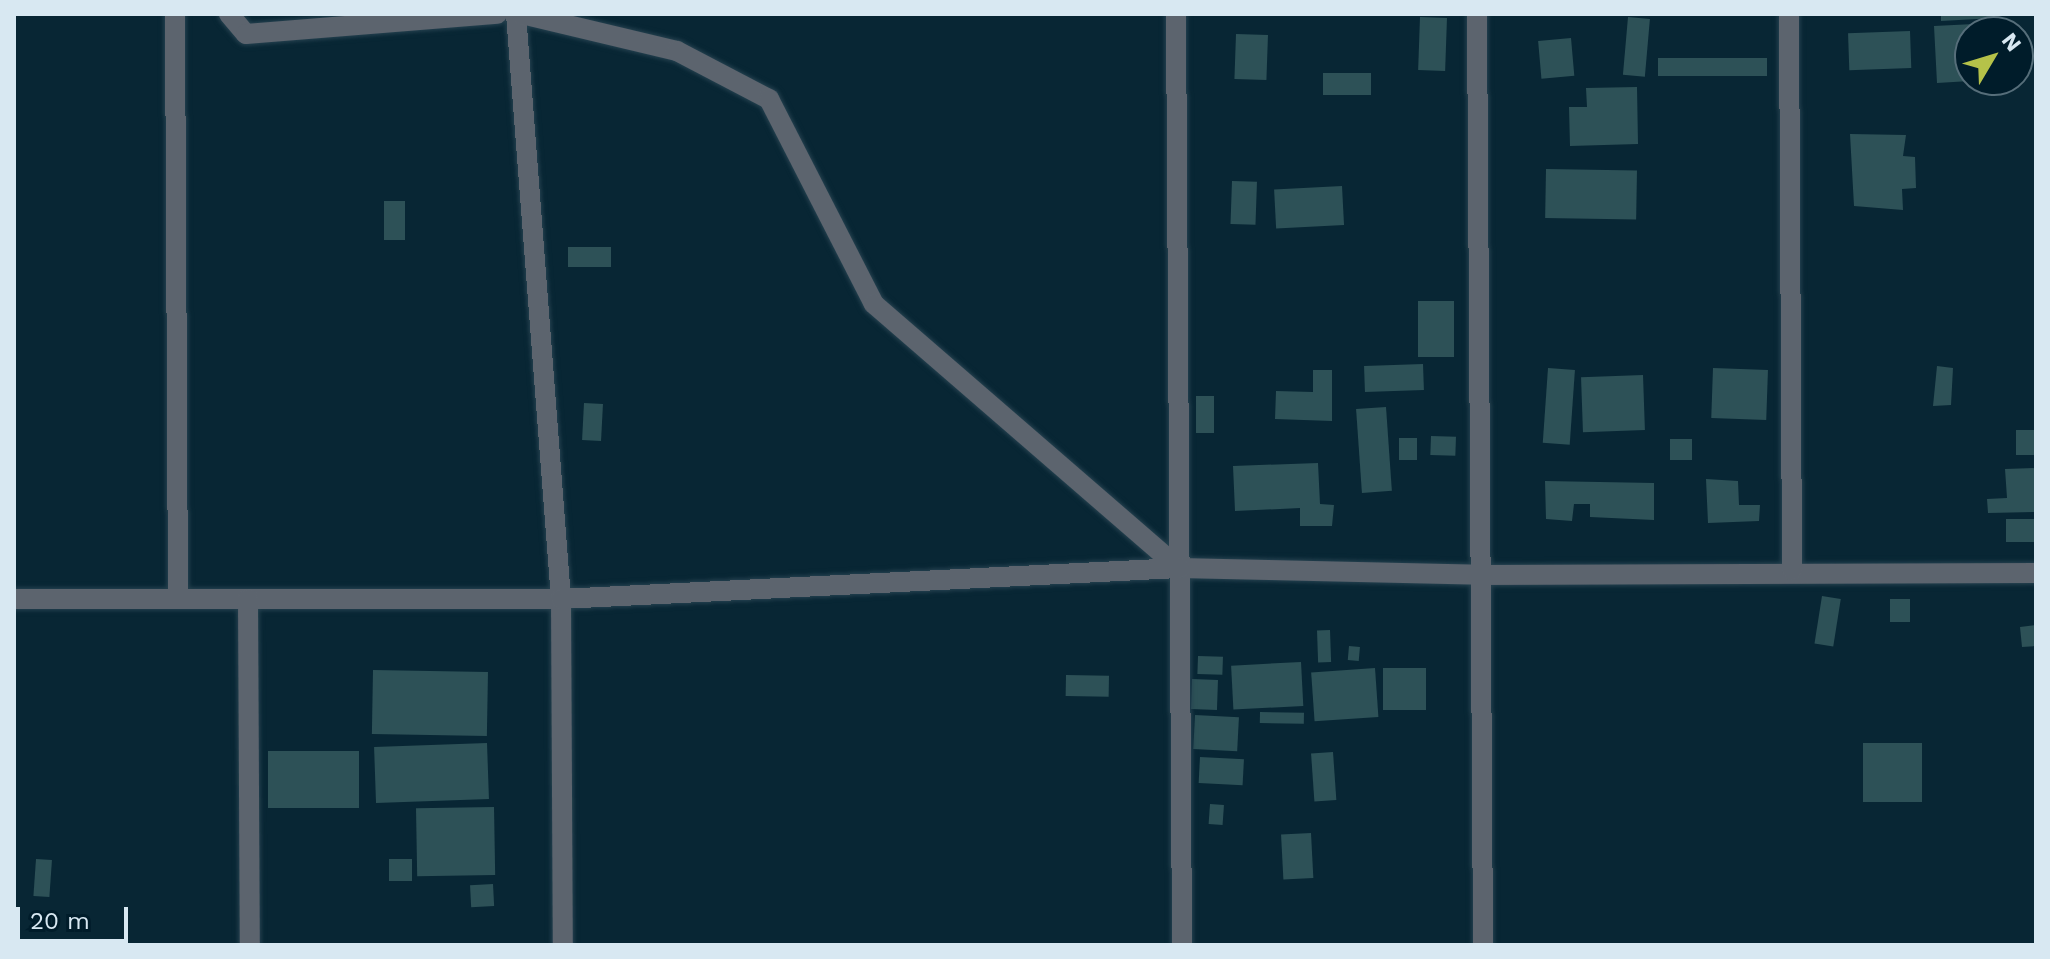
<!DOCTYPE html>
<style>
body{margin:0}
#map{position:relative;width:2050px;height:959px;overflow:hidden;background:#082634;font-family:"Work Sans",sans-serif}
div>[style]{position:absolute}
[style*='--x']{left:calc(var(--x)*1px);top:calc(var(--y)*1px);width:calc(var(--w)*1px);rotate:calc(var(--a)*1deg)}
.building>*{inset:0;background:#2d5157;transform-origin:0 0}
.roads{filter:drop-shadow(0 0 2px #25414f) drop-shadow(0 0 2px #25414f)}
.minor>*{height:20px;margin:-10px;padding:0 10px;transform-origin:10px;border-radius:10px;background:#5c646e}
span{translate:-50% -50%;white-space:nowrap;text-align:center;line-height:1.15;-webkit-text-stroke:6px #001c2a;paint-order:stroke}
.frame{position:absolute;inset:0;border:16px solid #d8e8f2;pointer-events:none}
.north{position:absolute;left:1954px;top:16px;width:80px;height:80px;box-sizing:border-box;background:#001c2a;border:2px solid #566e7a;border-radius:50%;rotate:52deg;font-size:22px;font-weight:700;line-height:32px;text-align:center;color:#d8e8f2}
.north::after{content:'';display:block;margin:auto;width:28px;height:36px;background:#b5c249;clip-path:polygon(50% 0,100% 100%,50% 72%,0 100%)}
.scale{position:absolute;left:16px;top:907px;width:112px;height:36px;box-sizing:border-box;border:4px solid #d8e8f2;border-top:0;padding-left:10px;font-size:24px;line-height:28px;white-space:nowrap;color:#d8e8f2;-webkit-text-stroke:6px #001c2a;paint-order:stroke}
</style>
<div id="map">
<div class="building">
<i style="clip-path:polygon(1941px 14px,1995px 14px,1995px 18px,1941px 21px)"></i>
<i style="left:1420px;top:17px;width:27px;height:53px;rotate:2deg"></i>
<i style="left:1628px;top:17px;width:22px;height:58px;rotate:5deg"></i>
<i style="clip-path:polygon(1994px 23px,1994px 32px,1970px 32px,1970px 81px,1937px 83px,1934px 26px)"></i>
<i style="left:1910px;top:31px;width:37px;height:62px;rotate:88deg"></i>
<i style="left:1236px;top:34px;width:32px;height:45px;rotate:2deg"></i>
<i style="left:1571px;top:38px;width:38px;height:33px;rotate:85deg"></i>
<i style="left:1767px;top:58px;width:18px;height:109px;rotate:90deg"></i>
<i style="left:1371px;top:73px;width:22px;height:48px;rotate:90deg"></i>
<i style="clip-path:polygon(1637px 87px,1638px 144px,1570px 146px,1569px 107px,1587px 107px,1586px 88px)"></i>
<i style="clip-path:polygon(1850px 134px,1906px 135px,1903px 156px,1915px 157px,1916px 188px,1902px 189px,1903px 210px,1854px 206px)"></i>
<i style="left:1546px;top:169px;width:91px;height:49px;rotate:1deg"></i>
<i style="left:1232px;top:181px;width:25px;height:43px;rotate:2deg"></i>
<i style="left:1342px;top:186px;width:39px;height:68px;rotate:87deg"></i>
<i style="left:384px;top:201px;width:21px;height:39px"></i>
<i style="left:611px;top:247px;width:20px;height:43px;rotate:90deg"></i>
<i style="left:1418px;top:301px;width:36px;height:56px"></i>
<i style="left:1423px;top:364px;width:26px;height:59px;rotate:88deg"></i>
<i style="clip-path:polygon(1937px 366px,1953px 368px,1951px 405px,1933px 406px)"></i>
<i style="left:1548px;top:368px;width:27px;height:75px;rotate:4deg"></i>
<i style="left:1713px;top:368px;width:55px;height:50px;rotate:2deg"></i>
<i style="clip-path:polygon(1313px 370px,1332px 370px,1332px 421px,1275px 419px,1276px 391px,1313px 392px)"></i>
<i style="left:1643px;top:375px;width:55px;height:62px;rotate:88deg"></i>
<i style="left:1196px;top:396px;width:18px;height:37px"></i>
<i style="left:584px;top:403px;width:19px;height:37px;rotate:3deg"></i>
<i style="left:1386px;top:407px;width:84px;height:30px;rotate:86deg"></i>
<i style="left:2036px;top:430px;width:25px;height:20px;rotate:90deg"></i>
<i style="left:1431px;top:436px;width:25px;height:19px;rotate:2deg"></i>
<i style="left:1399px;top:438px;width:18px;height:22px"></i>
<i style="left:1670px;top:439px;width:22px;height:21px"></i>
<i style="clip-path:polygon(1318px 463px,1320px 504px,1334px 505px,1332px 526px,1300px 526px,1300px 508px,1235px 511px,1233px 466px)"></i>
<i style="clip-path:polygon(2036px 468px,2036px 512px,1988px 513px,1987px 499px,2007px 498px,2005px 469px)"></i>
<i style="clip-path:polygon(1706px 479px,1738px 481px,1739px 505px,1760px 505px,1759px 521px,1708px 523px)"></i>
<i style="clip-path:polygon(1545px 481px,1654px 483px,1654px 520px,1590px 517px,1590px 504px,1574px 504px,1572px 521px,1546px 519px)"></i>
<i style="left:2036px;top:519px;width:23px;height:30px;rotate:90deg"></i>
<i style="left:1822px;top:596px;width:19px;height:48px;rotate:9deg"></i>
<i style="left:1890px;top:599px;width:20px;height:23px"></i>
<i style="clip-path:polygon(2036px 625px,2036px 646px,2022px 647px,2020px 627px)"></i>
<i style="left:1330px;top:630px;width:32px;height:13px;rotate:88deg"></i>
<i style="left:1349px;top:646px;width:11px;height:14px;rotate:5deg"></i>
<i style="left:1198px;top:656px;width:25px;height:18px;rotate:2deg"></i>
<i style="left:1301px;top:662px;width:44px;height:70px;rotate:87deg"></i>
<i style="left:1375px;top:668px;width:49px;height:64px;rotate:86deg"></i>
<i style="left:1383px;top:668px;width:43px;height:42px"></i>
<i style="left:373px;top:670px;width:115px;height:64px;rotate:1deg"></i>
<i style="left:1066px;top:675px;width:43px;height:21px;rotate:1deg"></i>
<i style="left:1192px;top:679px;width:26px;height:30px;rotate:2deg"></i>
<i style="left:1260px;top:712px;width:44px;height:11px;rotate:1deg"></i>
<i style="left:1195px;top:715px;width:44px;height:34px;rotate:3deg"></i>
<i style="left:487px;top:743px;width:56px;height:113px;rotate:88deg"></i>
<i style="left:1863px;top:743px;width:59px;height:59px"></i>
<i style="left:268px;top:751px;width:91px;height:57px"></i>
<i style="left:1333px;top:752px;width:48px;height:22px;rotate:86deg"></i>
<i style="left:1200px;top:757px;width:44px;height:26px;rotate:3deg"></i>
<i style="left:1210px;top:804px;width:14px;height:20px;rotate:4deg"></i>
<i style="left:494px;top:807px;width:68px;height:78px;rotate:89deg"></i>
<i style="left:1311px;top:833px;width:45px;height:30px;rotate:87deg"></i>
<i style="left:36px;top:859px;width:16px;height:37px;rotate:4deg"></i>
<i style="left:412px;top:859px;width:22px;height:23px;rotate:90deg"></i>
<i style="left:493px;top:884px;width:22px;height:23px;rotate:87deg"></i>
</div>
<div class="roads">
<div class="minor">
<i style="--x:175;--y:14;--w:585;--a:89.71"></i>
<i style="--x:229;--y:14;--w:26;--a:50"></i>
<i style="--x:246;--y:34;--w:252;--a:-4.6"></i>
<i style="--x:516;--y:14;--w:587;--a:85.6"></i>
<i style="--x:561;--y:599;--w:346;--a:89.7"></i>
<i style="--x:522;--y:14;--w:159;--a:13.4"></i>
<i style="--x:677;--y:51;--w:104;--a:27.6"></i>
<i style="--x:769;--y:99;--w:230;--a:62.9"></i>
<i style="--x:874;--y:304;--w:403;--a:40.9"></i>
<i style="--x:1179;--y:568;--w:302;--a:1.3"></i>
<i style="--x:1481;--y:575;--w:555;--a:-0.21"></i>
<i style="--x:1176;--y:14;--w:931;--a:89.63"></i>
<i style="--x:1477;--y:14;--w:931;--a:89.63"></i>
<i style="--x:1789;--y:14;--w:556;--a:89.69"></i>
<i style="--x:14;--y:599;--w:547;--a:0"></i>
<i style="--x:561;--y:599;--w:619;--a:-2.87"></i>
<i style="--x:248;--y:599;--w:346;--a:89.7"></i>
</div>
</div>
<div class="frame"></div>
<div class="north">N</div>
<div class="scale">20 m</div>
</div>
